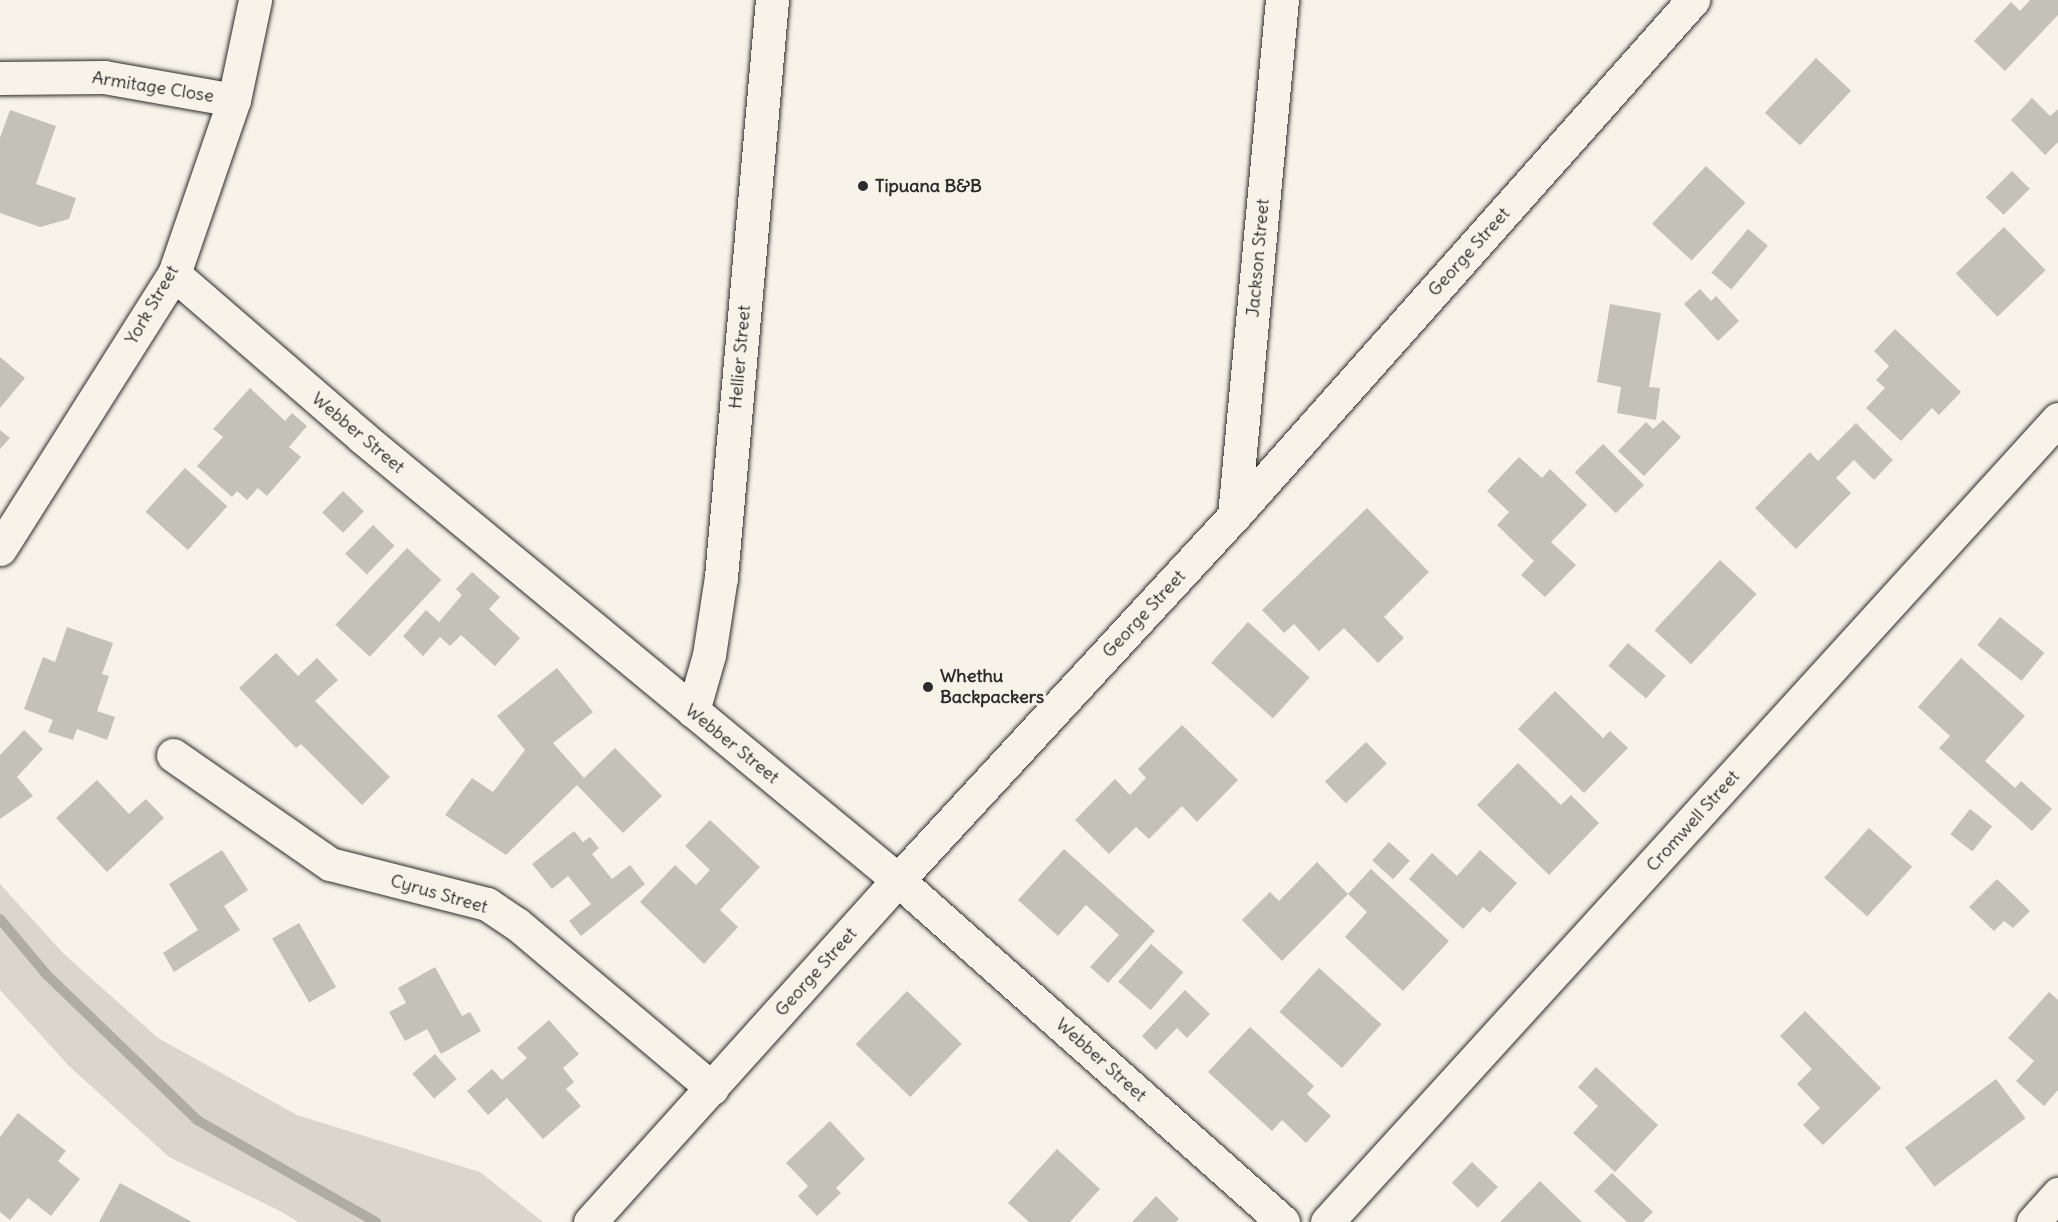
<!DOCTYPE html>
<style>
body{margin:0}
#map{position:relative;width:2058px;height:1222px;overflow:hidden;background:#f7f3e8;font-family:Delius,sans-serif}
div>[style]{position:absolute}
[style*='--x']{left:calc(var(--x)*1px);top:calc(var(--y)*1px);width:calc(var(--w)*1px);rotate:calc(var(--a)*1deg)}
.green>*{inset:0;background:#dad6cc}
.stream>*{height:10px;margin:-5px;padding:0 5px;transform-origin:5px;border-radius:5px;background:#afaca4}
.building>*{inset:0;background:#c4c1b9;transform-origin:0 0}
.roads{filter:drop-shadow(0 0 2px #2b2b2b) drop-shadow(0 0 2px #2b2b2b)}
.minor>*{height:33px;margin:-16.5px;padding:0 16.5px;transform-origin:16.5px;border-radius:16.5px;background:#f7f3e8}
.major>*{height:33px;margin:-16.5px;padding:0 16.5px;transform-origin:16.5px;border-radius:16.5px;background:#f7f3e8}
.dots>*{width:16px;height:16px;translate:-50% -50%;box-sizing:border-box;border:3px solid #f7f3e8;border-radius:50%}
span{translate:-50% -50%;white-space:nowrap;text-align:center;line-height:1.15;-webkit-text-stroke:6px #f7f3e8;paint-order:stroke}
.street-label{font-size:18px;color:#2b2b2b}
.poi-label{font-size:18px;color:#2b2b2b;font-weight:700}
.left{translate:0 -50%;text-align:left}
</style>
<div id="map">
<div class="green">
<i style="clip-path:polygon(0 884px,64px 954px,158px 1038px,297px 1115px,480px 1172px,543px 1222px,298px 1222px,280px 1211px,169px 1157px,69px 1066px,0 990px)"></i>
</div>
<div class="stream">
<i style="--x:0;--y:919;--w:73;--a:50"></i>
<i style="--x:47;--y:975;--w:209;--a:44"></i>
<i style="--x:197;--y:1120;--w:206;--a:29.7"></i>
</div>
<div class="building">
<i style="clip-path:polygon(2030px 0,2058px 0,2058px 15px,2005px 71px,1974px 41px,2011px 2px,2020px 11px)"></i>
<i style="left:1816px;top:58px;width:48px;height:75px;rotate:43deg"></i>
<i style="clip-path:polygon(2032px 98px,2050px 116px,2058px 109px,2058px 142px,2045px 155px,2011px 120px)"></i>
<i style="clip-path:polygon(10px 110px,56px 126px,36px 184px,76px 198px,69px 219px,40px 227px,0 213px,0 138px)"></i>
<i style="left:1706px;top:166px;width:54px;height:79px;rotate:43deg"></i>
<i style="left:2012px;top:171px;width:25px;height:37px;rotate:45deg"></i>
<i style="left:2004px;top:227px;width:60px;height:67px;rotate:46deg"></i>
<i style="left:1748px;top:229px;width:26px;height:57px;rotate:40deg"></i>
<i style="clip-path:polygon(1700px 289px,1711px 301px,1716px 296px,1739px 321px,1718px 341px,1684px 304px)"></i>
<i style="clip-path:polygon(1610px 304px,1661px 313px,1649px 387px,1660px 388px,1656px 420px,1617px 413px,1621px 387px,1597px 382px)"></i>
<i style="clip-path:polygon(1895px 329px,1961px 392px,1939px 415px,1932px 408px,1901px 441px,1866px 408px,1885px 388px,1876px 380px,1889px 366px,1874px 351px)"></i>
<i style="clip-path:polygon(0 357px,25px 378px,0 408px)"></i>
<i style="clip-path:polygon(250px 388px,285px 421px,292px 413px,307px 426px,289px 447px,301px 457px,267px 496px,258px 488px,247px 500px,237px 491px,232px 497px,197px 466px,223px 437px,213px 429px)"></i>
<i style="clip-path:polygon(1663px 420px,1681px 437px,1644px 476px,1618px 451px,1646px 422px,1653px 429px)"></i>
<i style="clip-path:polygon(1856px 423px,1893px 460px,1874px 480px,1854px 460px,1836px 478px,1851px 493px,1796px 549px,1755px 508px,1810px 452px,1818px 461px)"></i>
<i style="clip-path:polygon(0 430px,10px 438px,0 449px)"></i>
<i style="left:1603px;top:444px;width:58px;height:40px;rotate:45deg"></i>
<i style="clip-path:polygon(1519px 457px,1542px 478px,1550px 469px,1587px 505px,1551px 542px,1576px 565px,1545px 597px,1521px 575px,1534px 561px,1497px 525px,1509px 512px,1487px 491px)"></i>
<i style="left:185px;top:468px;width:57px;height:59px;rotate:42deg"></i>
<i style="left:343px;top:491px;width:29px;height:30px;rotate:44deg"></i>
<i style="clip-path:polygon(1367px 508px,1429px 572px,1384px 617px,1404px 638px,1378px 663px,1344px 628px,1319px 651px,1294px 624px,1284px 633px,1262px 610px)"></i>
<i style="left:373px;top:525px;width:30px;height:40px;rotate:44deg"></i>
<i style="left:407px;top:548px;width:47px;height:105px;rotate:43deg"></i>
<i style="left:1720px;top:560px;width:50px;height:96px;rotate:43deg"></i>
<i style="clip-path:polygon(472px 572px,500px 597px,489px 609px,520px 638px,495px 666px,461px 635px,450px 646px,440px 637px,423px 656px,403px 636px,426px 610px,439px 622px,462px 595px,456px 589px)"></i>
<i style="left:2000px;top:617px;width:57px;height:36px;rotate:39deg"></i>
<i style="left:1248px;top:622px;width:83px;height:55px;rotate:42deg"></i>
<i style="clip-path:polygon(67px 627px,113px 643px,102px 674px,109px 676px,97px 711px,115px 717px,107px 740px,77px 729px,73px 740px,48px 732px,53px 720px,24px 709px,43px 657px,55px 662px)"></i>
<i style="left:1628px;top:643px;width:50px;height:30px;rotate:41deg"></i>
<i style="clip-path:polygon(276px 653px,298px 676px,317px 658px,338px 680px,315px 701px,390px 777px,362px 805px,301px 744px,296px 748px,239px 688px)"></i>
<i style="clip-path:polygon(1961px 658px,2025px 716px,1985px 761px,2015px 788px,2021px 781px,2052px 809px,2032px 831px,1939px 748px,1950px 736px,1918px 707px)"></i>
<i style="clip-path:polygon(557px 668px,593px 712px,553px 743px,584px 778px,615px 748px,662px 796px,623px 833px,577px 785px,506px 855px,445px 815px,472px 778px,493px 792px,525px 750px,497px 716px)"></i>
<i style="clip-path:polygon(1555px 691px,1603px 738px,1610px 731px,1628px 748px,1584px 793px,1518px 729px)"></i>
<i style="clip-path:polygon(1182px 725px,1238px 780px,1197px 822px,1182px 806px,1149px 839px,1136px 827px,1109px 854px,1075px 820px,1115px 779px,1130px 795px,1146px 778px,1138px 769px)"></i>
<i style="clip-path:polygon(24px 730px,43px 749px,17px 777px,33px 796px,0 819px,0 755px)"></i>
<i style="left:1366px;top:742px;width:30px;height:57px;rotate:46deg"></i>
<i style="clip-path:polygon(1518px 763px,1561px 805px,1571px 795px,1599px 823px,1549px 875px,1477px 805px)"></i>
<i style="clip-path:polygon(97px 780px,129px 814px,146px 799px,164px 818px,107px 872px,56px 818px)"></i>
<i style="left:1970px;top:809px;width:28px;height:32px;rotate:38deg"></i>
<i style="clip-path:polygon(710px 820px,760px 867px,720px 910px,738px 927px,704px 964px,640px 902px,675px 865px,696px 885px,710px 870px,685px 846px)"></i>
<i style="left:1869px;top:828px;width:58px;height:67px;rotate:42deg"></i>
<i style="clip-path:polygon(574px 831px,583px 842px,590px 837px,599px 848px,592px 854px,612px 879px,630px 865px,645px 884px,581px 936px,569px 921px,591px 904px,568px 876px,552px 889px,532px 864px)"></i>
<i style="left:1389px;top:842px;width:28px;height:25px;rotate:42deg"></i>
<i style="clip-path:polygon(1064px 849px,1155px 931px,1108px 983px,1090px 967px,1119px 935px,1086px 905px,1058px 936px,1018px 900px)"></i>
<i style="clip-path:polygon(222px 850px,248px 890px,224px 906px,240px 930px,174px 972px,163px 953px,198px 930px,169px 884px)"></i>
<i style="clip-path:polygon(1480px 850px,1517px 883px,1490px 913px,1483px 907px,1463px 929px,1409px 879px,1432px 853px,1457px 876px)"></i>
<i style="clip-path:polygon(1317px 862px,1348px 894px,1282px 961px,1242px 920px,1270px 892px,1279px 901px)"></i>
<i style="clip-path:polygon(1371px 869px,1449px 941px,1403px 991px,1345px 937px,1367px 912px,1348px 894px)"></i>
<i style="clip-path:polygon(1997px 879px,2030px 911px,2013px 928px,2004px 921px,1994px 931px,1969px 907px)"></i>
<i style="left:299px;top:923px;width:74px;height:31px;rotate:60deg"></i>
<i style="left:1151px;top:944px;width:43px;height:50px;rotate:41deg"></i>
<i style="clip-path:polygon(435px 967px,462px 1016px,470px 1012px,481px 1031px,441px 1054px,427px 1029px,405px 1041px,389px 1012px,406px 1003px,398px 988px)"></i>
<i style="left:1319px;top:968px;width:84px;height:59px;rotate:42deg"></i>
<i style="clip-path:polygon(1185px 990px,1210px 1014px,1187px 1038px,1177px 1028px,1156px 1050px,1142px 1036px)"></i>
<i style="left:907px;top:991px;width:76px;height:74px;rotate:44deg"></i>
<i style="clip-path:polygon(2049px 992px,2058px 1000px,2058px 1090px,2044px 1106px,2016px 1081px,2034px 1061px,2008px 1038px)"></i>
<i style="clip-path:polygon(1805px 1011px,1881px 1088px,1823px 1145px,1803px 1125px,1820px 1108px,1797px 1084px,1812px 1069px,1780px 1036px)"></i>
<i style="clip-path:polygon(549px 1020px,579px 1054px,563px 1068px,574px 1082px,566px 1089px,581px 1106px,543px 1139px,507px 1098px,488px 1115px,467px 1091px,492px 1069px,502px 1080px,527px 1058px,517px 1048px)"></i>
<i style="clip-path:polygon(1250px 1027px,1314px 1086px,1307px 1094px,1331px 1116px,1306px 1143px,1282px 1120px,1272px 1131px,1208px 1072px)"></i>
<i style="left:435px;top:1054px;width:33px;height:30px;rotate:49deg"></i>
<i style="clip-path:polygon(1596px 1067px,1658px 1125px,1615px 1172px,1573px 1133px,1598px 1106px,1578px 1087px)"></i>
<i style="left:1996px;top:1079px;width:49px;height:114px;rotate:53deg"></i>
<i style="clip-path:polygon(18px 1113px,66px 1151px,58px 1161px,80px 1179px,51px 1216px,28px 1198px,10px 1220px,0 1212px,0 1137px)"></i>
<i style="clip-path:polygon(830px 1121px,865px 1159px,836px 1188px,841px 1193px,817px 1216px,798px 1196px,808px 1186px,786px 1163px)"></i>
<i style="clip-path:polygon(1057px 1149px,1100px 1189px,1070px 1222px,1029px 1222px,1008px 1203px)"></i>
<i style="left:1472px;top:1162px;width:36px;height:29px;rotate:44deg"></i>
<i style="clip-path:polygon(1612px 1173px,1653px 1212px,1643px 1222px,1627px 1222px,1594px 1191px)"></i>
<i style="clip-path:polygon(1540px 1181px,1582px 1222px,1500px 1222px)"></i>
<i style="clip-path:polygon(120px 1183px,192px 1222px,99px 1222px)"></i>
<i style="clip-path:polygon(1156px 1196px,1179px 1219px,1176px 1222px,1132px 1222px)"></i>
</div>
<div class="roads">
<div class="minor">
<i style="--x:0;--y:78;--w:104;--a:-0.6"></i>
<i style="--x:104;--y:77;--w:132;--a:10"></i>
<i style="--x:174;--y:274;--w:249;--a:40.9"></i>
<i style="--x:362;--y:437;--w:695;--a:39.57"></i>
<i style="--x:898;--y:880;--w:515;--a:41.62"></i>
<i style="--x:1234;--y:516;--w:518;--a:-84.69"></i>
<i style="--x:0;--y:549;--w:325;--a:-57.7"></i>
<i style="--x:174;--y:274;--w:184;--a:-71"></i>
<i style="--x:234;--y:100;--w:102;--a:-78.1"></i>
<i style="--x:693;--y:711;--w:58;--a:-74.1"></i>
<i style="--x:709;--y:655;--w:79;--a:-81.3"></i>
<i style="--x:721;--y:577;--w:579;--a:-84.95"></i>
<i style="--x:173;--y:755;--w:191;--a:34.8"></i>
<i style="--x:330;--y:864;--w:162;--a:14.3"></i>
<i style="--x:487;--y:904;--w:36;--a:34"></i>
<i style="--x:517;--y:924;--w:255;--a:40.1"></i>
<i style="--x:1327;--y:1222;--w:1086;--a:-47.69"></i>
<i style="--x:2033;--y:1222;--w:38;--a:-48"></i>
</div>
<div class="major">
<i style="--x:590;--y:1222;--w:460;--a:-48"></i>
<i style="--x:898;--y:880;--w:495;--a:-47.3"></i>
<i style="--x:1234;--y:516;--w:691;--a:-48.35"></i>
</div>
</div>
<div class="dots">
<i style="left:863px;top:186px;background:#2b2b2b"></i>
<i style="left:928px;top:687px;background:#2b2b2b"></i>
</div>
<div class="street-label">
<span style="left:153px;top:87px;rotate:9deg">Armitage Close</span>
<span style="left:1469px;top:252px;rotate:-48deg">George Street</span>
<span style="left:1258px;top:258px;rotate:-85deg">Jackson Street</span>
<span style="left:152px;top:305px;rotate:-60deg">York Street</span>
<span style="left:740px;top:357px;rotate:-85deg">Hellier Street</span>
<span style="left:358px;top:433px;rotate:40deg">Webber Street</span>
<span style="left:1144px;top:614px;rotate:-47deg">George Street</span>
<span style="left:732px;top:744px;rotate:39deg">Webber Street</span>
<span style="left:1693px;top:821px;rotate:-48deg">Cromwell Street</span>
<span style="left:439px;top:894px;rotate:16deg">Cyrus Street</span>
<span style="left:816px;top:972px;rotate:-48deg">George Street</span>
<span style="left:1101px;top:1060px;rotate:42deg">Webber Street</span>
</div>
<div class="poi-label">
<span class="left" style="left:875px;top:186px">Tipuana B&amp;B</span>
<span class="left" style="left:940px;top:687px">Whethu<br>Backpackers</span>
</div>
</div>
